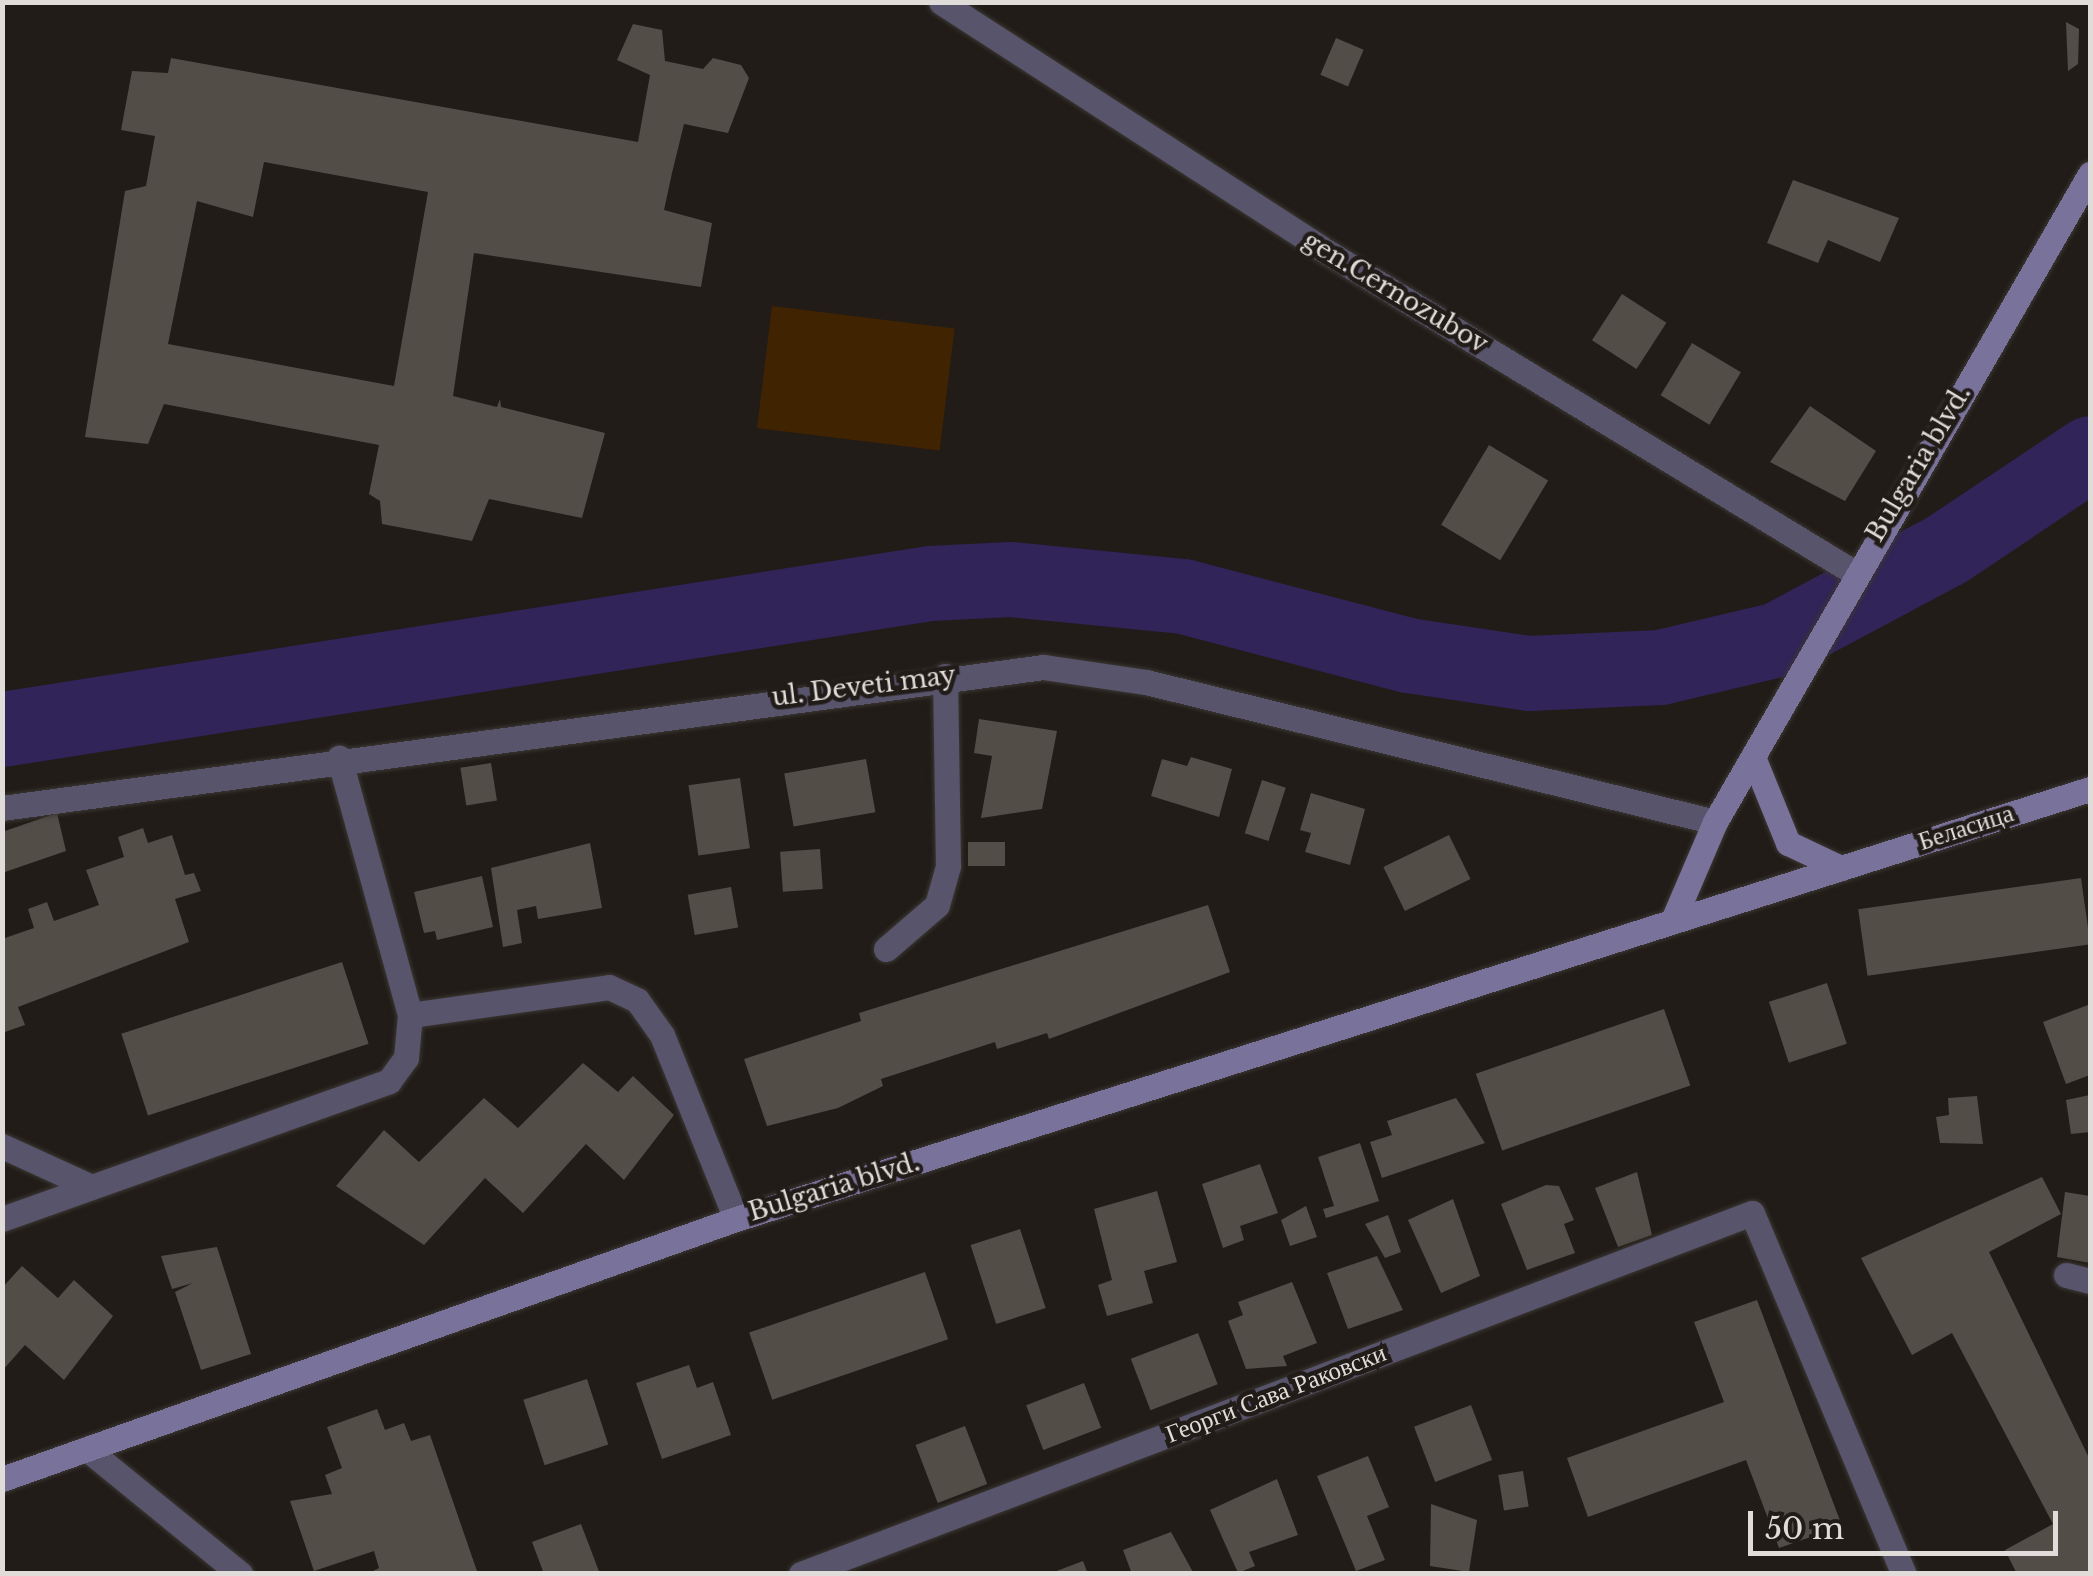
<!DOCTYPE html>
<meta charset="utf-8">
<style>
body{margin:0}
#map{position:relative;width:2093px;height:1576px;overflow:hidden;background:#211c18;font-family:"Libre Baskerville",serif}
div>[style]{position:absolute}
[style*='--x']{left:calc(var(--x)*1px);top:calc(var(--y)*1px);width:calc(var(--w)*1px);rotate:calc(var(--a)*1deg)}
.green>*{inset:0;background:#402300;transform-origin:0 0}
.river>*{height:75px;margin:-37.5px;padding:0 37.5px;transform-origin:37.5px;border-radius:37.5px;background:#312458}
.building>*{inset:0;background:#534d48;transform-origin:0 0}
.roads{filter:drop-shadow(0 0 2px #3c3733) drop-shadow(0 0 2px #3c3733)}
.service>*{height:25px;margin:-12.5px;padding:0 12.5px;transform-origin:12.5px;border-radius:12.5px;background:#57546c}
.minor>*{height:25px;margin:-12.5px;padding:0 12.5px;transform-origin:12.5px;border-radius:12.5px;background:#57546c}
.secondary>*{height:25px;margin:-12.5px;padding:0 12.5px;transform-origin:12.5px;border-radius:12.5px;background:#79729a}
span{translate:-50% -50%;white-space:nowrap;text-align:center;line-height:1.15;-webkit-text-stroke:9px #211c18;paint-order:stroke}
.street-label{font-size:25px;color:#e0dcd9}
.frame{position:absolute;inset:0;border:5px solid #e0dcd9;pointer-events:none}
.scale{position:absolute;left:1748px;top:1511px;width:310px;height:45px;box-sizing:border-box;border:5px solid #e0dcd9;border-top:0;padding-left:12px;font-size:30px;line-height:35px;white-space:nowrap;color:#e0dcd9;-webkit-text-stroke:8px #211c18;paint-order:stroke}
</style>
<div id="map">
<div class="green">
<i style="left:772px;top:306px;width:184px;height:123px;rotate:7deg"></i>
</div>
<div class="river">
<i style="--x:2;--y:729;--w:939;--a:-8.94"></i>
<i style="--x:930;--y:583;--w:80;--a:-2.9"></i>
<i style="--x:1010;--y:579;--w:174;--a:5.6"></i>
<i style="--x:1183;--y:596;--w:233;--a:14.7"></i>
<i style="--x:1408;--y:655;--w:122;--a:8.5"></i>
<i style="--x:1529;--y:673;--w:131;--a:-2.6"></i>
<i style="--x:1660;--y:667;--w:121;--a:-13.3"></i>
<i style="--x:1778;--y:639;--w:189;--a:-28.1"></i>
<i style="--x:1945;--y:550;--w:174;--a:-33.8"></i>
</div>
<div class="building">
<i style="clip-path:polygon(2066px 22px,2079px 29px,2078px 64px,2068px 71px)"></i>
<i style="clip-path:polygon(evenodd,633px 24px,662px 30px,665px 61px,703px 69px,713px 58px,741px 65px,749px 78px,728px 133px,684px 124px,672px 173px,664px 210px,712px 223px,701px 287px,474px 253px,453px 396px,497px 407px,500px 399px,501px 407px,605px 433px,582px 518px,489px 499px,472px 541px,382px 524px,380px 501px,369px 494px,379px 445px,164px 404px,148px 444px,85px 437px,125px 191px,146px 186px,155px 136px,121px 130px,132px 71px,168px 73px,171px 58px,638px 142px,650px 75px,617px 60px,633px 24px,264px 162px,428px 192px,394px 386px,168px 344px,197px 201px,253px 217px,264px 162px)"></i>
<i style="left:1336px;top:38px;width:30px;height:40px;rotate:23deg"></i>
<i style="clip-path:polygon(1793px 180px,1899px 218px,1880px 262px,1828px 240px,1818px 263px,1767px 243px)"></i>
<i style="left:1622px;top:294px;width:53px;height:55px;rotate:33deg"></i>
<i style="left:1692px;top:343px;width:57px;height:61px;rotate:31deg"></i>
<i style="clip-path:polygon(1810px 406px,1876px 451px,1845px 501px,1770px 462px)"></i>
<i style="left:1489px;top:445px;width:69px;height:93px;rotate:31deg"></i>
<i style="clip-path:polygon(979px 719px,1057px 731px,1042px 809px,981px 818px,992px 756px,974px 753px)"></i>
<i style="clip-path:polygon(1191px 757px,1232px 769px,1219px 817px,1151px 796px,1162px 759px,1187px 766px)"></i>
<i style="left:866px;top:759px;width:54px;height:83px;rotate:80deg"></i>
<i style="left:491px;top:763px;width:38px;height:31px;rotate:81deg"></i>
<i style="left:740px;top:778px;width:71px;height:52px;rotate:82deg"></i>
<i style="left:1262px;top:780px;width:25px;height:56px;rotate:18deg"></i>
<i style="clip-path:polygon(1311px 793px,1365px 809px,1350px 865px,1305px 852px,1311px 833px,1300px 830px)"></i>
<i style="clip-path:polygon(57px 813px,66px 851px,2px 873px,2px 832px)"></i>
<i style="clip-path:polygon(143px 828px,148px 843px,172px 835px,185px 875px,194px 873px,201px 891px,175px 899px,189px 942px,18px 1007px,25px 1025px,2px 1033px,2px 939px,34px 928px,28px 909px,47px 902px,54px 921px,99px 905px,86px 870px,124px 857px,118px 837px)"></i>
<i style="left:1449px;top:835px;width:49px;height:73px;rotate:64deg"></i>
<i style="left:1005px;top:842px;width:24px;height:37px;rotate:90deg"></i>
<i style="clip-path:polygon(590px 843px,602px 908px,538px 919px,536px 906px,517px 910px,522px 943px,503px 947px,491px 868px)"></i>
<i style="left:820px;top:849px;width:40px;height:40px;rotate:86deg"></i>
<i style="clip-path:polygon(482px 876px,493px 927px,437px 940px,435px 931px,424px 933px,414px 892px)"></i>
<i style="left:2081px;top:878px;width:67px;height:225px;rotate:82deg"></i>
<i style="left:731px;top:887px;width:41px;height:44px;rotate:80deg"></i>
<i style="clip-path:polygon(1208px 905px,1230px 972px,1049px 1039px,1047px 1033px,997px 1049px,995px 1042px,881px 1079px,883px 1086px,838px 1108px,767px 1126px,744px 1059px,861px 1021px,859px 1013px)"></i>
<i style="left:342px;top:962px;width:86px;height:232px;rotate:72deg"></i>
<i style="left:1827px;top:983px;width:64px;height:61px;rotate:72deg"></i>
<i style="clip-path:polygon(2088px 1005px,2090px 1075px,2066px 1084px,2043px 1022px)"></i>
<i style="left:1664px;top:1009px;width:81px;height:199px;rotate:71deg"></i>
<i style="clip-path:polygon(583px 1063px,618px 1092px,633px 1076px,674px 1115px,624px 1180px,586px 1144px,523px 1213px,485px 1178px,424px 1245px,336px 1186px,384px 1130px,419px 1162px,484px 1098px,518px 1128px)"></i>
<i style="clip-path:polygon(2090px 1095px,2090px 1132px,2071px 1134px,2066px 1100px)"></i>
<i style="clip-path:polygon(1977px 1096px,1983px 1144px,1940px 1143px,1936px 1117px,1949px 1115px,1948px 1098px)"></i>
<i style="clip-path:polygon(1456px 1098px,1485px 1143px,1382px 1178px,1370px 1142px,1392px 1135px,1387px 1121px)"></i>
<i style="clip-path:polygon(1360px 1143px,1379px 1201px,1326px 1218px,1323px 1209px,1334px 1206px,1318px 1157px)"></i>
<i style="clip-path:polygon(1260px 1164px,1278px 1213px,1240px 1226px,1244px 1240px,1223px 1248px,1202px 1184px)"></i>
<i style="clip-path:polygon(1637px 1172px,1652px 1235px,1618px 1247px,1595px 1188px)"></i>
<i style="clip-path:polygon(2042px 1177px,2061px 1214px,1989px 1252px,2090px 1460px,2090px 1574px,2017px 1574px,2005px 1550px,2053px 1524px,1952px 1333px,1912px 1355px,1861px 1258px)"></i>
<i style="clip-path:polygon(1546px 1185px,1559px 1186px,1574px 1220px,1564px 1224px,1575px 1253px,1527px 1270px,1501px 1204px)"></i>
<i style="clip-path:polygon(1157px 1191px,1177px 1262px,1144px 1271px,1153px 1303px,1107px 1316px,1098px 1285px,1112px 1280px,1094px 1209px)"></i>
<i style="clip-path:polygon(2065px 1192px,2090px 1196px,2090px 1263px,2057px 1257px)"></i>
<i style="clip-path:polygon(1453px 1199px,1480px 1276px,1441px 1293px,1408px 1220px)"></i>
<i style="clip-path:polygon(1306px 1206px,1317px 1237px,1290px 1246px,1281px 1220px)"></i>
<i style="clip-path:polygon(1388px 1215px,1401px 1252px,1385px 1258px,1365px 1224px)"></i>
<i style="left:1020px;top:1229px;width:83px;height:52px;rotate:72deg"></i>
<i style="clip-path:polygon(217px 1247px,251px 1354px,201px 1370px,175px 1292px,193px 1283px,172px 1289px,161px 1256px)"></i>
<i style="clip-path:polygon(1377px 1256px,1403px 1310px,1348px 1329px,1327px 1273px)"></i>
<i style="clip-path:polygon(22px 1266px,58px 1298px,74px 1280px,113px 1316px,64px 1380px,25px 1345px,2px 1371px,2px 1288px)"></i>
<i style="left:925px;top:1272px;width:71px;height:186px;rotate:71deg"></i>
<i style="clip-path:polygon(1292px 1282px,1317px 1343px,1283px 1356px,1287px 1366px,1246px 1369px,1228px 1321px,1243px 1315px,1238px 1302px)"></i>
<i style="clip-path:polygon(1757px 1300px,1842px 1526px,1779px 1548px,1746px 1460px,1588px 1517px,1567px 1458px,1724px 1402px,1694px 1322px)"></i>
<i style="left:1198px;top:1333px;width:55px;height:72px;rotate:69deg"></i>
<i style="clip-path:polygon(689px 1365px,697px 1388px,713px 1382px,731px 1435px,662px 1459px,636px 1383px)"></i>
<i style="left:587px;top:1379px;width:69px;height:67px;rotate:72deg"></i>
<i style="left:1084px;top:1383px;width:48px;height:62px;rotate:69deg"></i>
<i style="left:1471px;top:1405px;width:59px;height:61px;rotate:69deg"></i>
<i style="clip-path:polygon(377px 1409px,385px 1430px,404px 1423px,411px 1441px,430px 1435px,478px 1574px,367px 1574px,379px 1568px,374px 1551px,314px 1571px,290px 1501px,332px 1494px,325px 1475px,342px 1468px,327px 1427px)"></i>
<i style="left:965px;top:1426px;width:62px;height:53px;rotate:69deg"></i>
<i style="clip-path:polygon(1368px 1456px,1389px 1507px,1367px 1516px,1385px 1560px,1356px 1571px,1317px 1476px)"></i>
<i style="left:1523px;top:1471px;width:36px;height:25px;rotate:81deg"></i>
<i style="clip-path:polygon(1277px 1479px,1298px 1535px,1249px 1552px,1255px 1566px,1238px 1573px,1210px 1510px)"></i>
<i style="clip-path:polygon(1431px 1504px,1477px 1520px,1469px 1572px,1430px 1566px)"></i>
<i style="clip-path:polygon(581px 1524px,600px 1574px,544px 1574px,532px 1542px)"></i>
<i style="clip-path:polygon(1171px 1532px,1194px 1574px,1132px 1574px,1123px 1550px)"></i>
<i style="clip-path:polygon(1083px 1561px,1088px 1574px,1030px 1574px,1054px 1572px)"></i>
</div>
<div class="roads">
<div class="service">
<i style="--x:637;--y:1000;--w:43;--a:54.5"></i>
<i style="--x:662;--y:1035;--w:198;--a:68.1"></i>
</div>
<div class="minor">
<i style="--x:941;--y:2;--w:450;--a:32.9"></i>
<i style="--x:1319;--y:247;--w:627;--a:31.31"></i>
<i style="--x:2;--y:808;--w:1051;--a:-7.71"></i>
<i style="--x:1043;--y:667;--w:104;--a:8.3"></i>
<i style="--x:1146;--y:682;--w:586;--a:13.82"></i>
<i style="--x:886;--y:949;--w:67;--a:-40.8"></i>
<i style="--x:937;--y:905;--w:41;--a:-74.2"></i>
<i style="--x:948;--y:866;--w:190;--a:-90.9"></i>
<i style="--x:410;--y:1015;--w:201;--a:-8"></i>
<i style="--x:609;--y:987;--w:31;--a:25"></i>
<i style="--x:2;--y:1146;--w:94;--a:24.6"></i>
<i style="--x:2;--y:1219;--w:411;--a:-19.6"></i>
<i style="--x:389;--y:1081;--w:29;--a:-54"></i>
<i style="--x:406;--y:1058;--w:43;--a:-84.7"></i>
<i style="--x:410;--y:1015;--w:267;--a:-105.4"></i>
<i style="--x:2066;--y:1275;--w:25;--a:14"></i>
<i style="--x:87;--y:1449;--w:198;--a:39.2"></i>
<i style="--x:801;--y:1574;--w:1017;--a:-20.79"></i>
<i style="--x:1752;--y:1213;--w:392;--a:67.2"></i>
</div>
<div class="secondary">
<i style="--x:1753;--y:757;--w:93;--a:67.9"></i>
<i style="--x:1788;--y:843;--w:59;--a:25.3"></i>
<i style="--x:1673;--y:920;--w:107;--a:-66.8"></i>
<i style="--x:1715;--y:822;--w:749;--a:-59.94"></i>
<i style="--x:2;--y:1479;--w:779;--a:-19.51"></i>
<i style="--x:736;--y:1219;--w:1421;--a:-17.62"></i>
</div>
</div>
<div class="street-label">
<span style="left:1395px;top:293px;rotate:31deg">gen.Cernozubov</span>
<span style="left:1919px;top:464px;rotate:-59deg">Bulgaria blvd.</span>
<span style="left:864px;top:687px;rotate:-7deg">ul. Deveti may</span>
<span style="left:1966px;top:828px;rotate:-18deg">Беласица</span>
<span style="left:834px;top:1188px;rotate:-17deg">Bulgaria blvd.</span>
<span style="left:1276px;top:1394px;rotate:-21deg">Георги Сава Раковски</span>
</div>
<div class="frame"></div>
<div class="scale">50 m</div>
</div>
